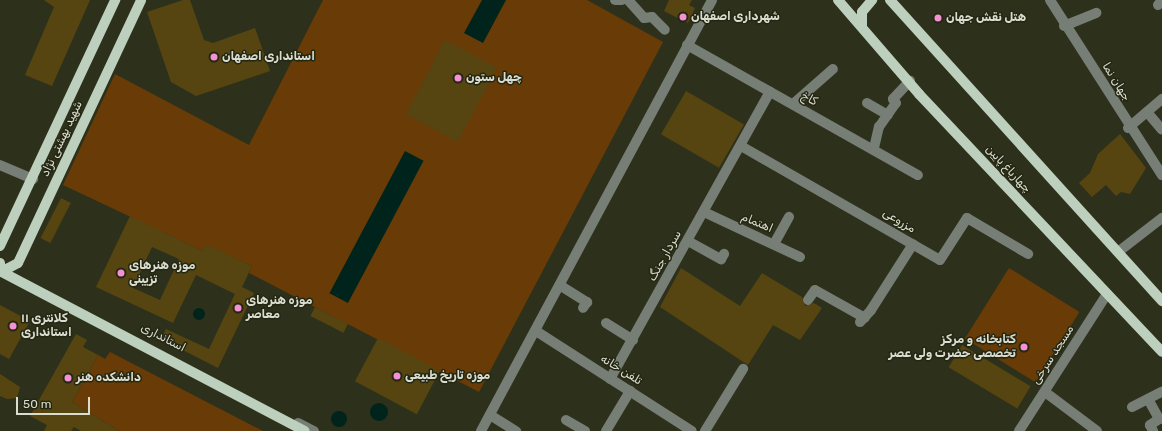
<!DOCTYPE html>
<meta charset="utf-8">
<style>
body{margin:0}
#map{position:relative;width:1162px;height:431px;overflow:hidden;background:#2d311c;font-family:Rubik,"Noto Naskh Arabic",sans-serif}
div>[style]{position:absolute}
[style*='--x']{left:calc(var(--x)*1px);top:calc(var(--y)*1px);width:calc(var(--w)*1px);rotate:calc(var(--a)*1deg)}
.green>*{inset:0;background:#693b06;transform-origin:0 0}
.water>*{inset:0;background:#00241b;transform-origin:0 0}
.round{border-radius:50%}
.building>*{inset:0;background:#564510;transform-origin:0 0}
.minor>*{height:10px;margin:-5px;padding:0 5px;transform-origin:5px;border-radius:5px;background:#767e76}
.major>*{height:10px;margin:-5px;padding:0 5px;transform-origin:5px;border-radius:5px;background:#bdcfbd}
.dots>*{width:11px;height:11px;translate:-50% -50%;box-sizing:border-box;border:2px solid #242712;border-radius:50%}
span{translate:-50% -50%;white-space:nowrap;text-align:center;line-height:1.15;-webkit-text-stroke:3px #242712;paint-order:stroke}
.poi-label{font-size:12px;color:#d9dccf;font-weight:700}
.left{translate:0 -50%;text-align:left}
.right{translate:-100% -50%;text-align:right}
.street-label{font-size:12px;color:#d9dccf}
.scale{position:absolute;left:16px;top:397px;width:74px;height:18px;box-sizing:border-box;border:2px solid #d9dccf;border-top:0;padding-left:5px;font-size:12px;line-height:14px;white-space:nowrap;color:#d9dccf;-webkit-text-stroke:3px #242712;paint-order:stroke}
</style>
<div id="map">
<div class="green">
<i style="clip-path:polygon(323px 0,587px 0,663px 42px,479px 392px,249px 273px,252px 266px,206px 245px,203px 251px,63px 185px,115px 74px,249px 145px)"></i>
<i style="left:1009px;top:268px;width:83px;height:83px;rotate:32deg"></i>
<i style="clip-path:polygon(110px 352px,263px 431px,119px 431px,72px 402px,98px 355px,105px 359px)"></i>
</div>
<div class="water">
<i style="clip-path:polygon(482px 0,506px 0,483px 43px,464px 33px)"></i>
<i style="left:405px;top:151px;width:21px;height:161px;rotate:28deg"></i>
<i class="round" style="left:193px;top:308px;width:12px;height:12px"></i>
<i class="round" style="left:370px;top:403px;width:18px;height:18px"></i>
<i class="round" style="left:331px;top:411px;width:16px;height:16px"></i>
</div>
<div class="building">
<i style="clip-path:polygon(44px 0,90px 0,52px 86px,25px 75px,54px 7px)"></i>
<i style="clip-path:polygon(183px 0,190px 0,204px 40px,213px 43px,255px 28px,270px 71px,196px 96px,171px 82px,147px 12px)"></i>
<i style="clip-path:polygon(669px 0,692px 0,689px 5px,695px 8px,688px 23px,664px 11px)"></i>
<i style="left:445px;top:40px;width:59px;height:84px;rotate:28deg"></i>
<i style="left:686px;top:91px;width:67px;height:50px;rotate:30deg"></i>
<i style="clip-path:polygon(1120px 134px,1146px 168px,1130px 194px,1121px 192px,1116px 196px,1106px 185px,1092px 197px,1079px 183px,1090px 173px,1098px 154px)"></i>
<i style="left:61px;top:198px;width:11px;height:45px;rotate:27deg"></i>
<i style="clip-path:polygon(evenodd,130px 216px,203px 251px,206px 244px,252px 266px,242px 287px,254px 293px,218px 368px,161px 339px,166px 329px,209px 349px,235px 294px,196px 275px,173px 323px,96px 287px,130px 216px,152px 247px,179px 259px,160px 300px,133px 288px,152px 247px)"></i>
<i style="clip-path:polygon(681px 268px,740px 306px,762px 273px,802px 297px,805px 306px,814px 303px,822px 308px,800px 340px,773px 325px,748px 365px,660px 307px)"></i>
<i style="clip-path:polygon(0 305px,30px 321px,9px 359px,0 354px)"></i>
<i style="left:315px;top:307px;width:37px;height:10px;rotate:27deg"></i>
<i style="clip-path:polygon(76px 334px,87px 340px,83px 347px,98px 355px,72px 402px,119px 431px,81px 431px,74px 427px,71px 431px,44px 431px,47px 425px,30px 416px)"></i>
<i style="left:378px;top:338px;width:70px;height:49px;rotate:28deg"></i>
<i style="left:962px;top:345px;width:80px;height:26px;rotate:31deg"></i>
<i style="clip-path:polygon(0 374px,20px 387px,17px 398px,7px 399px,0 396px)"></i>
</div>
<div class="minor">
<i style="--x:615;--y:0;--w:7;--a:0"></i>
<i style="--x:628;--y:0;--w:24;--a:48"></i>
<i style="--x:644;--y:18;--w:8;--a:-7"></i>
<i style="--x:652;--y:17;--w:18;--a:45"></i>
<i style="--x:1050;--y:0;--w:208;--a:57.4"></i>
<i style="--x:1158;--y:5;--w:6;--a:-51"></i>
<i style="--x:1064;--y:26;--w:35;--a:-22"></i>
<i style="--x:687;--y:45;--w:265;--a:29.4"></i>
<i style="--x:867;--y:103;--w:24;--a:30"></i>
<i style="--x:793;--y:104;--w:53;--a:-41.2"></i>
<i style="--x:1147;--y:112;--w:23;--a:50"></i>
<i style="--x:1128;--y:128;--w:45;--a:-40.5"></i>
<i style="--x:741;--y:146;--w:229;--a:29.8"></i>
<i style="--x:940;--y:260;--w:50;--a:-57.3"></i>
<i style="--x:967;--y:218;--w:71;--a:30.5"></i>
<i style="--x:874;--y:148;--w:22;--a:-77"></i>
<i style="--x:879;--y:127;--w:29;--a:-55"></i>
<i style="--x:896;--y:103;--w:5;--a:-127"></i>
<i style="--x:893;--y:99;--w:25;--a:-47"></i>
<i style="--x:0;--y:165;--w:36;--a:23"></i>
<i style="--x:704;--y:212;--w:106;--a:25.1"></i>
<i style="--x:688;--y:241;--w:38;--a:29"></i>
<i style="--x:721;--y:259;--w:6;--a:-59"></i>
<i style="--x:774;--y:244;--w:31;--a:-61"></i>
<i style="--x:1118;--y:252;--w:56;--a:-37.7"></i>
<i style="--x:561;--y:286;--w:31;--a:32"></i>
<i style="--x:587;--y:302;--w:7;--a:124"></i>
<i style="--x:808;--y:300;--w:12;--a:-55"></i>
<i style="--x:815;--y:290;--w:57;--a:29.2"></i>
<i style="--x:860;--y:322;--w:16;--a:-47"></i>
<i style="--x:871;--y:310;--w:78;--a:-57.5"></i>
<i style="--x:606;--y:323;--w:32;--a:32"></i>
<i style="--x:536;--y:331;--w:185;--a:32.7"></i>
<i style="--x:610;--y:379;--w:329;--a:-60.9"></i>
<i style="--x:1045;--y:392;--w:65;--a:36.9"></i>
<i style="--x:1148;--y:399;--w:23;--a:61"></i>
<i style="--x:1159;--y:419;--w:11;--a:146"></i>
<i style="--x:1150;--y:425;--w:7;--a:63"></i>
<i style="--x:1132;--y:407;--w:34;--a:-27"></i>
<i style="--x:490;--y:415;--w:31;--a:32"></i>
<i style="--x:566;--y:420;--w:22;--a:30"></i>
<i style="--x:298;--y:423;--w:18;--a:27"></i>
<i style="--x:481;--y:431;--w:489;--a:-61.8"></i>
<i style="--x:606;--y:431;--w:47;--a:-59"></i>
<i style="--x:705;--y:431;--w:73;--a:-58.5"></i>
<i style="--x:1019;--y:431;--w:163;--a:-57.3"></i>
</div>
<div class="major">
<i style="--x:838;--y:0;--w:124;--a:49.2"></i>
<i style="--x:919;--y:94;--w:354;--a:46.7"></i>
<i style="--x:890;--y:0;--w:406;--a:47.9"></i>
<i style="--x:862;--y:26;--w:14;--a:-90"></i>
<i style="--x:862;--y:12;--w:16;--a:-50"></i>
<i style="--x:0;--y:246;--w:272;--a:-64.9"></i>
<i style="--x:0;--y:263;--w:9;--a:84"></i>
<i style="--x:1;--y:272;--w:19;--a:-28"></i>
<i style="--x:18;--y:263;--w:290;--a:-64.9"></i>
<i style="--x:0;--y:271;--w:344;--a:27.7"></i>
</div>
<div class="dots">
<i style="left:683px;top:17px;background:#f491d4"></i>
<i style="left:938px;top:18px;background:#f491d4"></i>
<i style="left:214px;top:57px;background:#f491d4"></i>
<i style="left:458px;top:78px;background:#f491d4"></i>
<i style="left:121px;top:273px;background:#f491d4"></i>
<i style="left:238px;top:308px;background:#f491d4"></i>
<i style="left:13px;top:326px;background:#f491d4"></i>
<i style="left:1024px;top:347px;background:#f491d4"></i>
<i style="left:397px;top:376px;background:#f491d4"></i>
<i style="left:68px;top:378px;background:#f491d4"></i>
</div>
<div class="poi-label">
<span class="left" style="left:691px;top:17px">شهرداری اصفهان</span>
<span class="left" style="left:946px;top:18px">هتل نقش جهان</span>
<span class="left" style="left:222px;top:57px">استانداری اصفهان</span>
<span class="left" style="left:466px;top:78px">چهل ستون</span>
<span class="left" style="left:129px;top:273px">موزه هنرهای<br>تزیینی</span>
<span class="left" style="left:246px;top:308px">موزه هنرهای<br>معاصر</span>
<span class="left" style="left:21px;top:326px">کلانتری ۱۱<br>استانداری</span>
<span class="right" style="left:1016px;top:347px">کتابخانه و مرکز<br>تخصصی حضرت ولی عصر</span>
<span class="left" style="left:405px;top:376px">موزه تاریخ طبیعی</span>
<span class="left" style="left:76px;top:378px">دانشکده هنر</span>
</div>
<div class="street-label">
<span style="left:1116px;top:82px;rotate:58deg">جهان نما</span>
<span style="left:809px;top:99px;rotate:29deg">کاخ</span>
<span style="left:62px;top:139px;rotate:-65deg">شهید بهشتی نژاد</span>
<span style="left:1008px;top:169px;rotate:47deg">چهارباغ پایین</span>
<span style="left:899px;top:221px;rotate:31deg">مزروعی</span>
<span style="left:757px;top:223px;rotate:23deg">اهتمام</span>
<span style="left:665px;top:256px;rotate:-61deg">سردار جنگ</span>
<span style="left:163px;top:338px;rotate:27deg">استانداری</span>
<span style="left:1053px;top:355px;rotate:-57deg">مسجد سرخی</span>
<span style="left:621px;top:370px;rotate:32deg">تلفن خانه</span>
</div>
<div class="scale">50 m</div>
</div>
